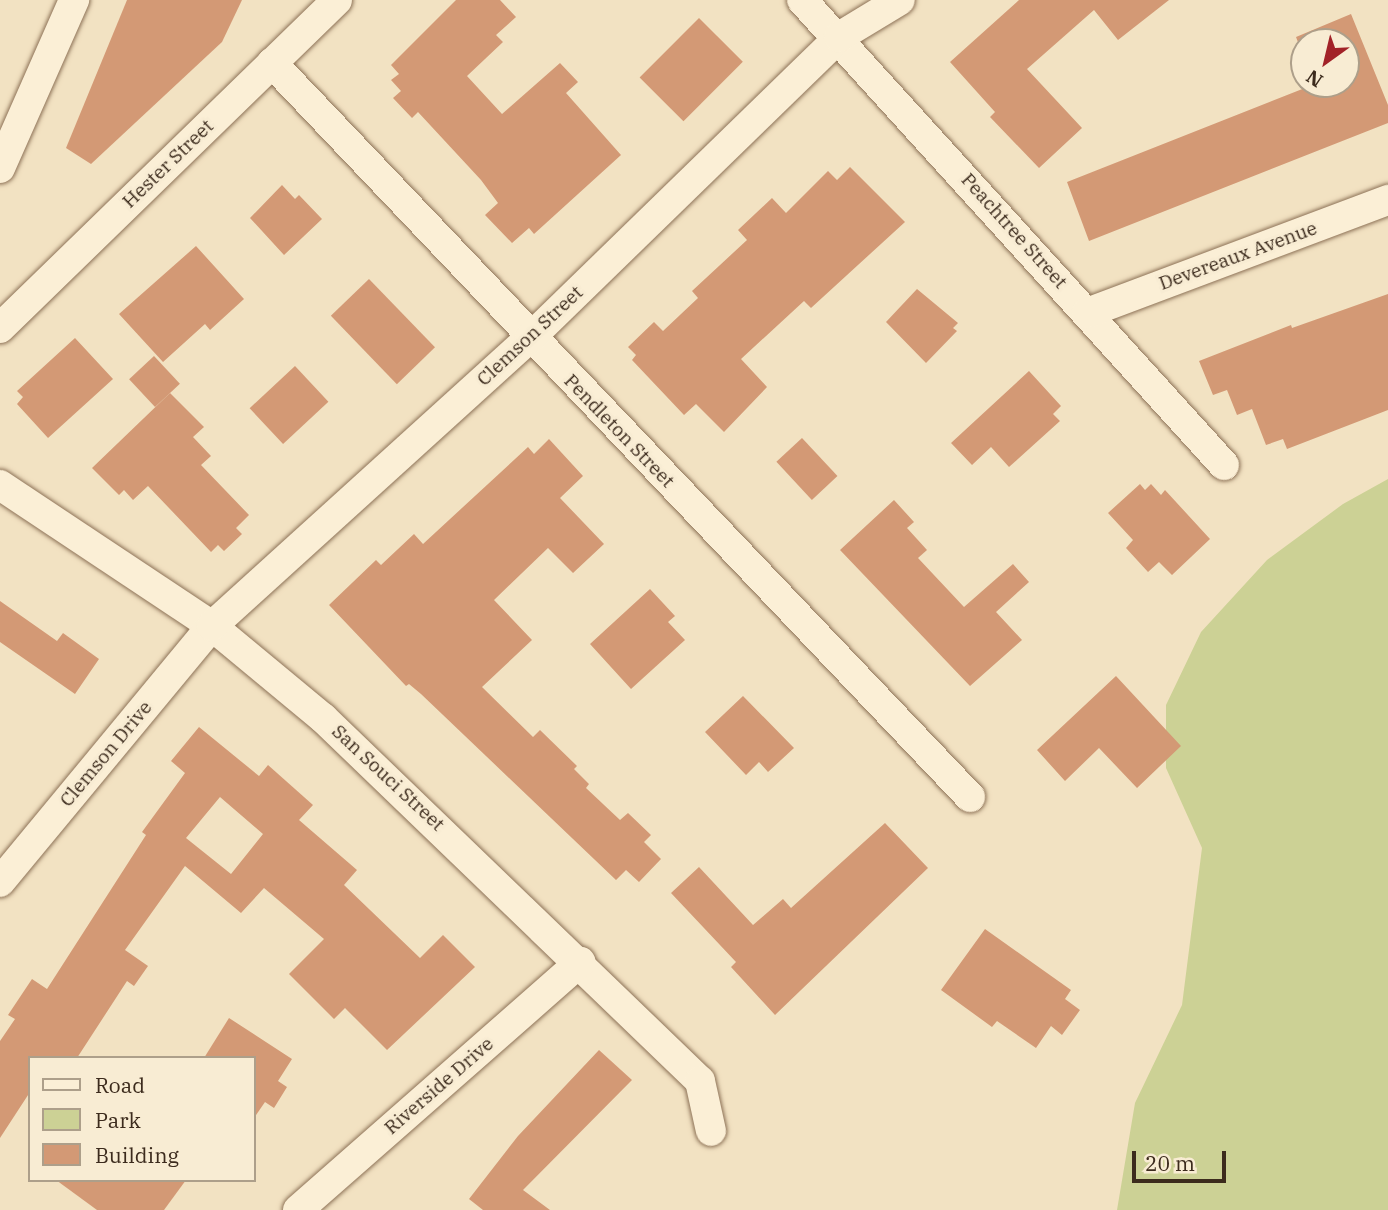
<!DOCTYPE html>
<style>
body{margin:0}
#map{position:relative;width:1388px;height:1210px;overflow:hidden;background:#f2e2c2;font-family:"IBM Plex Serif",serif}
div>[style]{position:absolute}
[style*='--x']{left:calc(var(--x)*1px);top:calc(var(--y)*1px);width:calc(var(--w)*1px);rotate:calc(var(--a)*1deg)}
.green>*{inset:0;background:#ccd195}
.building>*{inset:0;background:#d39975;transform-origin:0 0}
.roads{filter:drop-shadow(0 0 2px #8d7257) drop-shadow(0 0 2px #8d7257)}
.street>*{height:30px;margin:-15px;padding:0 15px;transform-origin:15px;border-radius:15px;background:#fbefd6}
span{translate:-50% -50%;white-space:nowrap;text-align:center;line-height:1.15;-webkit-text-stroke:6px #f8ecd3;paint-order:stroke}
.street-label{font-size:19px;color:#3c2b1d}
.legend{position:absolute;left:28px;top:1056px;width:228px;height:126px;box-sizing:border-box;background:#f8ecd3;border:2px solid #ad9f8a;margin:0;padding:9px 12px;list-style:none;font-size:21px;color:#3c2b1d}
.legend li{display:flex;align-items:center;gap:14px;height:35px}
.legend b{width:35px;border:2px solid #ad9f8a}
.north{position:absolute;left:1290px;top:28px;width:70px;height:70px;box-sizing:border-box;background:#f8ecd3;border:2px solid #ad9f8a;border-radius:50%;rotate:214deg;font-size:19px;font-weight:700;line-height:28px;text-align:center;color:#3c2b1d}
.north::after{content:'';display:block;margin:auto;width:24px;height:32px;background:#a22228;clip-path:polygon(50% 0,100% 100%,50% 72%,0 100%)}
.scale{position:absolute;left:1132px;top:1151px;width:94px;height:32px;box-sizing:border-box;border:4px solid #3c2b1d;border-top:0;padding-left:9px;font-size:21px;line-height:24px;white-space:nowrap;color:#3c2b1d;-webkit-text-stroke:5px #f8ecd3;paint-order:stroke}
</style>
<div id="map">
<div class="green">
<i style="clip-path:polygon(1388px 479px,1388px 1210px,1117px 1210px,1135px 1103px,1182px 1005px,1202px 848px,1166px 768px,1166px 705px,1201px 632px,1267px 560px,1343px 504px)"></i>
</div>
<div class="building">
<i style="clip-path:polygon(127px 0,242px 0,222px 42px,91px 164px,66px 148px)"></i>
<i style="clip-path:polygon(456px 0,500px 0,516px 17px,496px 35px,503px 42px,467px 76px,502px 114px,560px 63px,578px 82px,566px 93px,621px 155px,534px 234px,529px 228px,512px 243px,485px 215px,498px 203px,481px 180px,418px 112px,412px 118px,393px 98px,401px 91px,391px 80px,399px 74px,391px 65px)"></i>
<i style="clip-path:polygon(1019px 0,1169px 0,1118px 40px,1094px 10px,1027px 69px,1082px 128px,1039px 168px,990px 117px,995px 112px,950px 62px)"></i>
<i style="clip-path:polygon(1351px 14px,1388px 105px,1388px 123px,1089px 241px,1067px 182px,1315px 84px,1346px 84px,1346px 42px,1304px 42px,1304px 58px,1296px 37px)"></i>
<i style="left:699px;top:18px;width:62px;height:84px;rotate:45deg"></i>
<i style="clip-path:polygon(850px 167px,905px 222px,811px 308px,804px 301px,741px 359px,767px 387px,724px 432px,696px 404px,684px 415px,632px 360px,636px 355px,628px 347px,654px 322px,663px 331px,698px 298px,692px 291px,747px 240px,738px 230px,772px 198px,786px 213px,828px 171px,837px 180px)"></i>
<i style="clip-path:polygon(282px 185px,295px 199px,299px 195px,322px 219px,284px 255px,250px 218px)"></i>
<i style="clip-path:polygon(196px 246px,244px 299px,210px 330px,205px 324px,163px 362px,119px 314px)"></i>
<i style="left:369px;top:279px;width:95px;height:53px;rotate:46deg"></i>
<i style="clip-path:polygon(917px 289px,958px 323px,953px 328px,957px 331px,926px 363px,886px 322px)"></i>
<i style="clip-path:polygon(1388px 294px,1388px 410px,1287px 449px,1283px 439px,1266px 445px,1252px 409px,1237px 415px,1227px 390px,1213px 395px,1199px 361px,1291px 325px,1292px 328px)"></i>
<i style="clip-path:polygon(75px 338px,113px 379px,48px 438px,17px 404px,23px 397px,17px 391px)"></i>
<i style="left:154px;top:356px;width:38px;height:34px;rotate:47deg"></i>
<i style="left:295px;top:366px;width:49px;height:62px;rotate:47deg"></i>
<i style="clip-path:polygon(1029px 371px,1061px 406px,1053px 414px,1060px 421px,1009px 467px,991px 447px,972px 465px,951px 443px)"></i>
<i style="clip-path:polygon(170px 393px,204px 427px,193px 437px,211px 456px,201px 465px,249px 515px,236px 528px,242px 534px,224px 551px,218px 545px,211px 552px,148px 486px,133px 500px,124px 490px,119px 495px,92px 468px)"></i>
<i style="left:802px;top:438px;width:52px;height:35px;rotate:47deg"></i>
<i style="clip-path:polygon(549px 439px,583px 476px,560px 498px,604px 544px,573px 573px,548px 548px,494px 600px,532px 640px,482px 687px,533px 737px,540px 730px,577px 766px,574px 769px,589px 784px,586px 788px,620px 820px,628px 813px,651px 835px,644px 842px,661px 859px,639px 882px,626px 870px,616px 880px,421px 694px,409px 684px,406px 686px,329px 605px,376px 560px,381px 565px,414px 534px,423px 544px,528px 447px,534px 454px)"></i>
<i style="clip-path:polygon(1140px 484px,1145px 490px,1151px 484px,1161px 495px,1165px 490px,1210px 539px,1172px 575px,1159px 562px,1148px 572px,1126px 548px,1133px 540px,1108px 513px)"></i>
<i style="clip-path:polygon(894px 500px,914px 522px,907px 528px,927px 550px,918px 558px,964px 607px,1013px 564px,1029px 582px,996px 612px,1022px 640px,970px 686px,840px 550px)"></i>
<i style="clip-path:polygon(650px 589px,675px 616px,668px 622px,685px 640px,631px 689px,590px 644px)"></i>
<i style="clip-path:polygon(0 601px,57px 641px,63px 633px,99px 659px,75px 694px,0 642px)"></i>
<i style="clip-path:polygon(1116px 676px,1181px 746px,1137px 788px,1099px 748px,1065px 781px,1037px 750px)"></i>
<i style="clip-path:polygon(743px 696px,794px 748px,768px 772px,759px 762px,746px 775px,705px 732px)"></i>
<i style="clip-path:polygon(evenodd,199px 727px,259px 776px,268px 765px,313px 805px,299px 820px,357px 870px,344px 885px,420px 958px,443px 935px,475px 967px,387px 1050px,345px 1008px,334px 1019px,289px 974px,324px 939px,264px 888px,241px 913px,185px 866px,125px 950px,148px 966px,134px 986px,127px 981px,77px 1058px,30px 1058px,30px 1092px,0 1138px,0 1041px,15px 1019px,8px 1015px,32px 979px,47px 989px,146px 835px,142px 832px,185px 773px,171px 761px,199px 727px,220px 797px,263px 834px,231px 874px,186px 838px,220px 797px)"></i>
<i style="clip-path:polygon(885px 823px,928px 868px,775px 1015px,731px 967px,736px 962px,671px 893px,699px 867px,753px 925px,783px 899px,791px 908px)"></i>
<i style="clip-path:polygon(985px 929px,1071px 990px,1065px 999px,1080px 1010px,1062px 1035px,1051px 1026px,1036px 1048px,997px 1021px,992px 1027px,941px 990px)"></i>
<i style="clip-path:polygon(229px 1018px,292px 1059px,278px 1081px,287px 1087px,274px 1108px,265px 1102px,254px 1118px,254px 1058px,204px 1058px)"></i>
<i style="clip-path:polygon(599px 1050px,632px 1080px,523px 1190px,550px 1210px,483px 1210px,469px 1199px,518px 1136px)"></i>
<i style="clip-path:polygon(56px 1180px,186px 1180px,164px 1210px,97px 1210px)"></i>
</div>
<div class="roads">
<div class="street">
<i style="--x:802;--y:0;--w:628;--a:47.78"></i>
<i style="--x:272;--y:63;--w:1013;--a:46.44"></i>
<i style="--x:0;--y:168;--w:184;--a:-66.2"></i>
<i style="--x:1087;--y:313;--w:322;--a:-20.6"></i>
<i style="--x:0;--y:328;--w:470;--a:-44.2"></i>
<i style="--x:0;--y:485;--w:255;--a:33.6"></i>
<i style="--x:212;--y:626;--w:144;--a:39.7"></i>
<i style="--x:323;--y:718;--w:523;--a:43.92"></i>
<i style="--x:700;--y:1081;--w:51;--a:77.6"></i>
<i style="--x:0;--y:882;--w:332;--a:-50.4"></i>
<i style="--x:212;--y:626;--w:429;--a:-42.2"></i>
<i style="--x:530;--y:338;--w:431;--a:-44.2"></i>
<i style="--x:839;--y:37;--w:71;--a:-31.2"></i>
<i style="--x:298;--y:1210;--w:376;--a:-41.3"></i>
</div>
</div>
<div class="street-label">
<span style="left:168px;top:164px;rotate:-44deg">Hester Street</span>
<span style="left:1014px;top:231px;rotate:48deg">Peachtree Street</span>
<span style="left:1238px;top:256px;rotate:-20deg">Devereaux Avenue</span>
<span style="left:530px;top:336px;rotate:-43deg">Clemson Street</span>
<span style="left:619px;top:431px;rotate:46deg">Pendleton Street</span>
<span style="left:106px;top:754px;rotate:-50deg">Clemson Drive</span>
<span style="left:388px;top:778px;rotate:43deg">San Souci Street</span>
<span style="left:439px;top:1086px;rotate:-41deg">Riverside Drive</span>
</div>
<ul class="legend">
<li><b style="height:9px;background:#fbefd6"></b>Road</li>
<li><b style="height:19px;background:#ccd195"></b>Park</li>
<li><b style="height:19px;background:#d39975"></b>Building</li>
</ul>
<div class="north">N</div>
<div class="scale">20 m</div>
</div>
